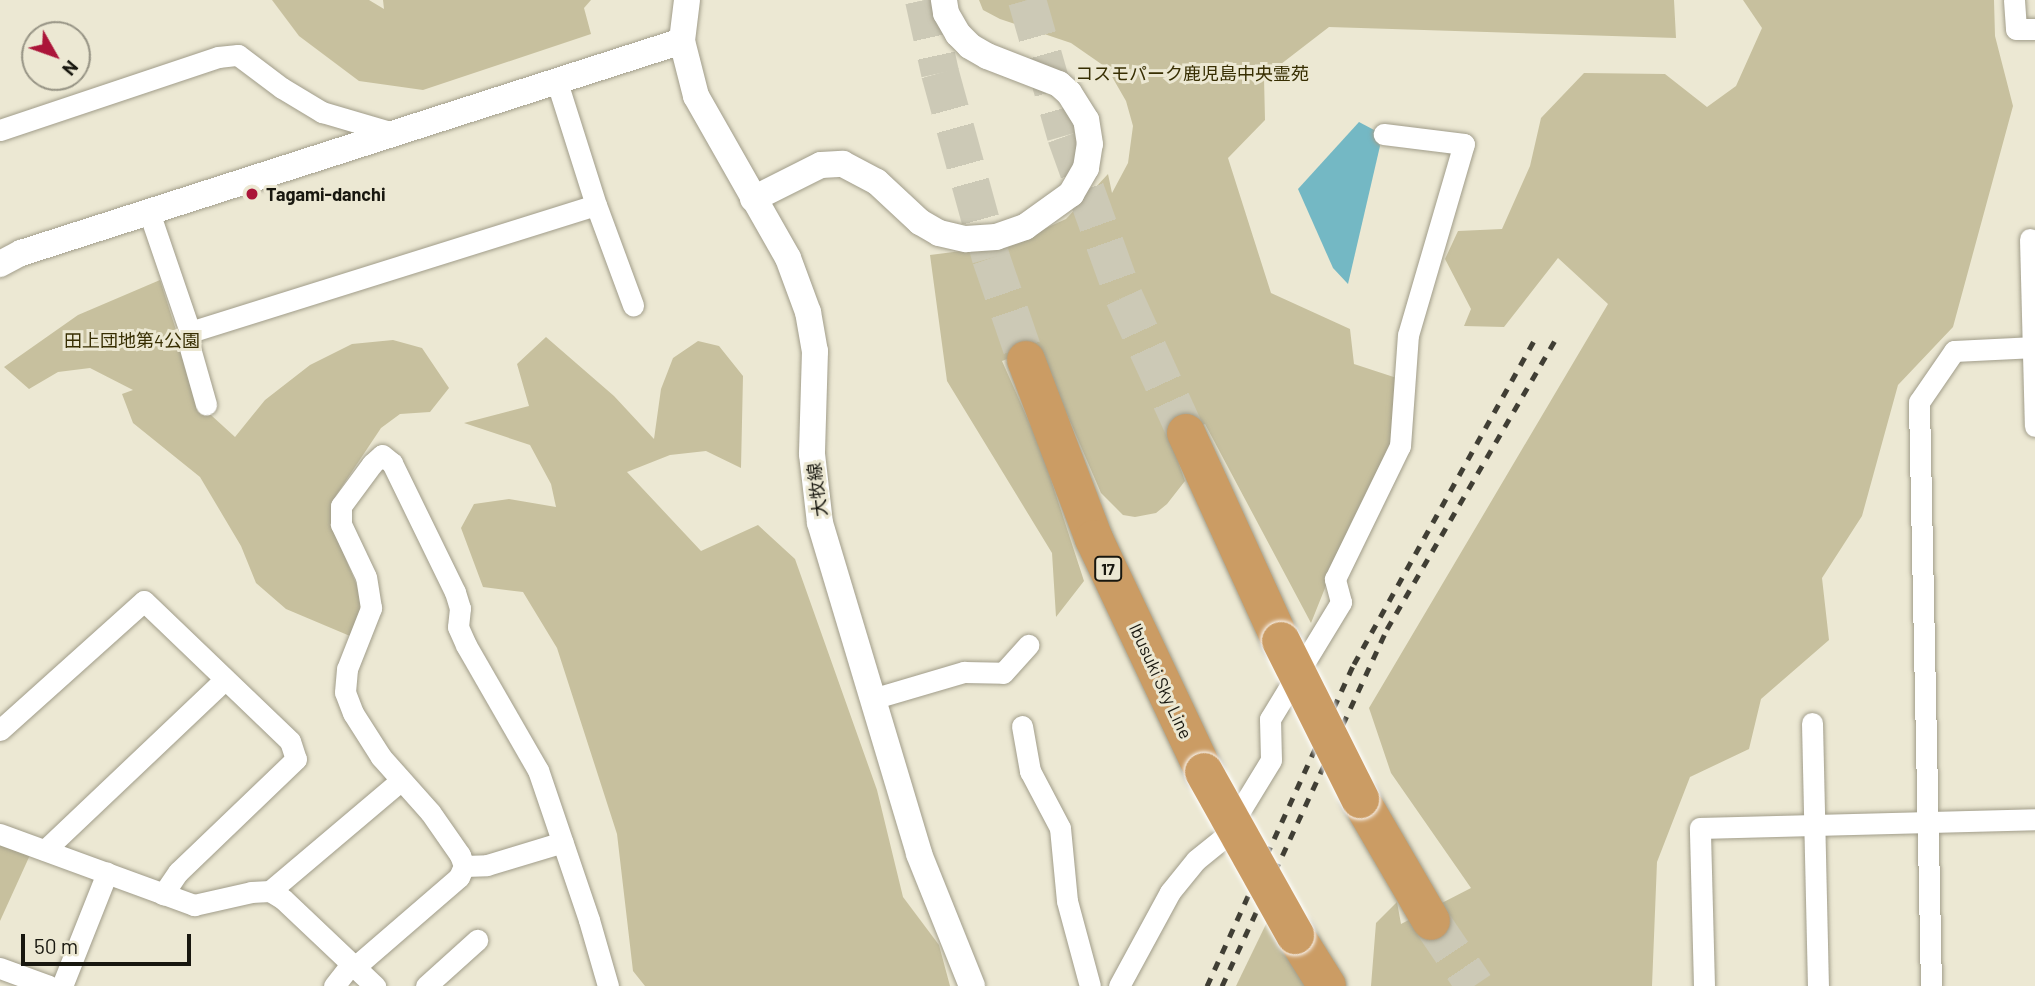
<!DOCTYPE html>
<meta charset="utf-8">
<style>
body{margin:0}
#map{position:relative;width:2035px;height:986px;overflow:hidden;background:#ece8d3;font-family:Barlow,"Noto Sans JP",sans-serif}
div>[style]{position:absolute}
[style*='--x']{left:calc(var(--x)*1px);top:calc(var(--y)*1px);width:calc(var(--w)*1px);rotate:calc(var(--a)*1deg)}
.green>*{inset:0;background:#c7c09e}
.water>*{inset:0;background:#74b8c4}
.motorway-tunnel>*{height:38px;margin-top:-19px;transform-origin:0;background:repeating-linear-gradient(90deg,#ccc9b6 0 38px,transparent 0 57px)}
.roads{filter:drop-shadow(0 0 2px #a19d8a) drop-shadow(0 0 2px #a19d8a)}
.minor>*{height:21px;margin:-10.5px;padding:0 10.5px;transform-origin:10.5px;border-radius:10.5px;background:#fff}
.tertiary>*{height:26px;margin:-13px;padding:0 13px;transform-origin:13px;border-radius:13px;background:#fff}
.motorway>*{height:38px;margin:-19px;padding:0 19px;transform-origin:19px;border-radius:19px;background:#cb9c64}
.rail>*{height:5px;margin-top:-2.5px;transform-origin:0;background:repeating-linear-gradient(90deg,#403e34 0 9px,transparent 0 18px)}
.bridges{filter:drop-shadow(0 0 2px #fff) drop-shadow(0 0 2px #fff)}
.motorway-bridge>*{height:38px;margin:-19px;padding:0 19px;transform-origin:19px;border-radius:19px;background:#cb9c64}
.dots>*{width:19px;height:19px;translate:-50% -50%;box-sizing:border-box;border:4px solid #ece8d3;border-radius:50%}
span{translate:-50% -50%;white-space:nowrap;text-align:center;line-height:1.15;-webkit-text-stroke:6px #ece8d3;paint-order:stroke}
.shield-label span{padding:2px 5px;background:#ece8d3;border:2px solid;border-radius:5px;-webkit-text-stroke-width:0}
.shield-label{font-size:16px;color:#18170f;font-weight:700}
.park-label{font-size:18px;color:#372e02}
.poi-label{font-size:18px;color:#18170f;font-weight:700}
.left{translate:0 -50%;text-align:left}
.street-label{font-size:18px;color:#18170f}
.north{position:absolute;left:21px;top:21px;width:70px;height:70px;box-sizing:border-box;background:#ece8d3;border:2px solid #979485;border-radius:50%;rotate:130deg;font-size:19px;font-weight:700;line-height:28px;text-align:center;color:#18170f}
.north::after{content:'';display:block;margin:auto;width:24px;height:32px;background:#ab1539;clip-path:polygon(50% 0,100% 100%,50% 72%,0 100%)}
.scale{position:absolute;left:21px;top:934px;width:170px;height:32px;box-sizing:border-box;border:4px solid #18170f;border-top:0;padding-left:9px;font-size:21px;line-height:24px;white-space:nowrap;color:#18170f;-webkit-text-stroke:5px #ece8d3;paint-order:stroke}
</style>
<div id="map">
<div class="green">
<i style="clip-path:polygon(272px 0,369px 0,384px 9px,383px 0,591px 0,584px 8px,591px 34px,423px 90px,359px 81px,299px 36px)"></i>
<i style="clip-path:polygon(979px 0,1674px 0,1676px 38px,1329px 27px,1264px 77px,1265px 120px,1228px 158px,1271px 293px,1350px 329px,1354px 364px,1409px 382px,1407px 411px,1351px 523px,1311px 623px,1205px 424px,1170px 439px,1185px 481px,1167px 504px,1156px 513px,1135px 517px,1123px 515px,1101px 493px,1038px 347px,1002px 361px,1041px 449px,1084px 581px,1056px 617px,1052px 553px,947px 381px,930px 255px,1008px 245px,1066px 219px,1108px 174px,1112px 193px,1128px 163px,1133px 126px,1126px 101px,1107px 68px,1071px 43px,1000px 19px,983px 10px)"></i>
<i style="clip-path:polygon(1743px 0,1994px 0,1995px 36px,2013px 106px,1953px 327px,1898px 385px,1862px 516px,1822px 578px,1829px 640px,1761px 699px,1749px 749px,1690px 777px,1657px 862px,1652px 986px,1371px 986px,1376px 923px,1397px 902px,1401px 924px,1471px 888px,1391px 773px,1369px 708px,1608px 304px,1558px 258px,1504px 327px,1464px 326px,1471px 309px,1445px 259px,1458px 231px,1502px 229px,1530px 166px,1541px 118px,1584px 73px,1665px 74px,1707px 107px,1736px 86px,1762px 28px)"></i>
<i style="clip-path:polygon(160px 280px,200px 405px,235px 437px,265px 400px,310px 365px,352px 344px,393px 340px,422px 348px,449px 388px,430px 412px,400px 414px,381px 428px,331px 503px,335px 533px,365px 605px,350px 636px,286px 609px,256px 583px,241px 546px,200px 477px,133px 423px,122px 394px,133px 390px,90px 368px,58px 372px,29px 389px,4px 367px,78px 315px)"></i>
<i style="clip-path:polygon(546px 337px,614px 396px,654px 439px,661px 389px,673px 358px,698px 341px,719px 346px,743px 376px,741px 468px,706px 451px,670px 455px,627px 472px,701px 551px,758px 525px,795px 559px,877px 790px,903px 897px,939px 945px,950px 986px,645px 986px,633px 971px,617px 834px,557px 648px,523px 592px,483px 587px,461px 528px,474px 504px,509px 499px,556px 507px,551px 484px,530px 445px,464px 423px,529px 406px,517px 364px)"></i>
<i style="clip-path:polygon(0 844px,30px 855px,0 921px)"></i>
<i style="clip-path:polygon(1267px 922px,1305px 986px,1236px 986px)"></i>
</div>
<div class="water">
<i style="clip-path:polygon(1359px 122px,1376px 131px,1380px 146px,1348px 284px,1333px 268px,1298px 189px)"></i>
</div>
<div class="motorway-tunnel">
<i style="--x:924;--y:0;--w:75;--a:77.6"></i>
<i style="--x:940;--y:73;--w:192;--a:74.6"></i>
<i style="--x:991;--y:258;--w:108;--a:71.1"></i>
<i style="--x:1027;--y:0;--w:141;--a:74"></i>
<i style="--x:1066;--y:136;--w:171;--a:70.2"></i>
<i style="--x:1124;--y:297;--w:149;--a:65.5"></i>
<i style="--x:1431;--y:921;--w:78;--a:55.9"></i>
</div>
<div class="roads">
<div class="minor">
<i style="--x:2014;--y:0;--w:29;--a:86"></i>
<i style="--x:2016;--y:29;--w:19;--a:0"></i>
<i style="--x:556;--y:79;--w:132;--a:72.4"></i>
<i style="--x:596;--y:205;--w:107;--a:69.7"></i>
<i style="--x:0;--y:130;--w:230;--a:-18.5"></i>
<i style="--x:218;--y:57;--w:20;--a:-6"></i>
<i style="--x:238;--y:55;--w:55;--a:36.9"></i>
<i style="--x:282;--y:88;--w:47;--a:31"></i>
<i style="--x:322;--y:112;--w:71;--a:16.4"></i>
<i style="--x:149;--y:212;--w:127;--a:71.1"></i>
<i style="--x:190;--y:332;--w:425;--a:-17.4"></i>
<i style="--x:2030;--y:239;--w:187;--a:88.5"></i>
<i style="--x:190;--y:332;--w:9;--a:103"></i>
<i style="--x:188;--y:341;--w:66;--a:74.1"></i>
<i style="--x:872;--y:699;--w:96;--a:-16.4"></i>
<i style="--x:964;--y:672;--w:39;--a:1"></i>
<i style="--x:1003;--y:673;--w:38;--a:-48"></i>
<i style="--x:1812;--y:723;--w:263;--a:88.7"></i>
<i style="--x:1022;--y:726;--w:46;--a:79.9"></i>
<i style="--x:1030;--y:771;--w:64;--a:62.2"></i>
<i style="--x:1060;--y:828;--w:73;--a:84.5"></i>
<i style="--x:1067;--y:901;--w:88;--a:74.9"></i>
<i style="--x:0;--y:730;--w:193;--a:-41.9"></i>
<i style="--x:144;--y:601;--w:202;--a:43.8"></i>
<i style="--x:290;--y:741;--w:19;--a:72"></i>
<i style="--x:296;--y:759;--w:163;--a:136.2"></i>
<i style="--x:178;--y:872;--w:27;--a:124"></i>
<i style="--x:0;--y:834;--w:207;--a:20.1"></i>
<i style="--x:194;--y:905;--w:58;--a:-12.8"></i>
<i style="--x:251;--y:892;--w:19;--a:-3"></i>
<i style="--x:270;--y:891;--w:15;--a:32"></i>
<i style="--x:283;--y:899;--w:127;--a:43.4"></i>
<i style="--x:45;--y:850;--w:248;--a:-43.5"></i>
<i style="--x:464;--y:866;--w:23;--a:-2"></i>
<i style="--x:487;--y:865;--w:79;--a:-16.8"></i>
<i style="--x:270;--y:891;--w:170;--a:-40.2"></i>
<i style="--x:356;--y:966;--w:136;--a:-40.8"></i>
<i style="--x:459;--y:877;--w:12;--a:-66"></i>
<i style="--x:464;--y:866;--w:12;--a:-110"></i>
<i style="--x:460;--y:855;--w:52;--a:-124.9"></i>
<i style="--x:430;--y:812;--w:74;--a:-131.7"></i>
<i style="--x:381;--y:757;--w:52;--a:-122.5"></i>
<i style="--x:353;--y:713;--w:22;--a:-111"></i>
<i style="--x:345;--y:692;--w:23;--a:-85"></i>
<i style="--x:347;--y:669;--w:66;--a:-68.5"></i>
<i style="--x:371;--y:608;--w:31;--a:-99"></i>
<i style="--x:366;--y:577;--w:59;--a:-115.3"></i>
<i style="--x:341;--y:524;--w:18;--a:-90"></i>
<i style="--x:341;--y:506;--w:52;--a:-53.6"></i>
<i style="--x:372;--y:464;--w:13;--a:-42"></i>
<i style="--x:382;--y:455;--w:13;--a:39"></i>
<i style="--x:392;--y:463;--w:144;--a:64"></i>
<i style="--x:455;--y:592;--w:17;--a:73"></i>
<i style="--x:460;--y:608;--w:19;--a:96"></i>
<i style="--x:458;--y:627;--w:20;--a:66"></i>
<i style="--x:466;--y:645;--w:144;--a:60.1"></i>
<i style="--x:538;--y:770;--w:158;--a:71.2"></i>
<i style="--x:589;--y:920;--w:69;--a:73.9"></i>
<i style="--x:0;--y:968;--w:52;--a:20.2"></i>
<i style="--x:62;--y:986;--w:122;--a:-68.3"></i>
<i style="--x:334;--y:986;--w:29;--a:-52"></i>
<i style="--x:426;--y:986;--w:69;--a:-42"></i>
<i style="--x:1119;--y:986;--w:107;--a:-61.5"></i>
<i style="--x:1170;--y:892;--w:41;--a:-50.9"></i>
<i style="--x:1196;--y:860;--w:36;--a:-39"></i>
<i style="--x:1224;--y:837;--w:90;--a:-58.6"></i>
<i style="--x:1271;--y:760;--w:41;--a:-91.4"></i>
<i style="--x:1270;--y:719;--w:137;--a:-58.7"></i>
<i style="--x:1341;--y:602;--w:24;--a:-105"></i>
<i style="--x:1335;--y:579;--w:148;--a:-64"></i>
<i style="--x:1400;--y:446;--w:111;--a:-85.9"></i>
<i style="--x:1408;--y:335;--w:199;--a:-73.7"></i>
<i style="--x:1464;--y:144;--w:81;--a:-172.9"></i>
<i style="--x:1704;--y:986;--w:158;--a:-91.5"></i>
<i style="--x:1700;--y:828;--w:335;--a:-1.5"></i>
<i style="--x:1931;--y:986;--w:584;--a:-91.18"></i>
<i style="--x:1919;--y:402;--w:62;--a:-55.5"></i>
<i style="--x:1954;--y:351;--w:81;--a:-2.8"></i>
</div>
<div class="tertiary">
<i style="--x:687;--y:0;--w:41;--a:97"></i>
<i style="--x:682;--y:41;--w:57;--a:75.7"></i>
<i style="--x:696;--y:96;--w:186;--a:60.4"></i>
<i style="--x:788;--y:258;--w:58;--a:69.7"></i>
<i style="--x:808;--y:312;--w:40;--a:80"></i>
<i style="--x:815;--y:351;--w:103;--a:91.7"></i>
<i style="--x:812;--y:454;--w:69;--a:83.4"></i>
<i style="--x:820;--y:523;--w:345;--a:73.3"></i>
<i style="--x:919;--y:854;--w:142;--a:68.1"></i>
<i style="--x:753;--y:199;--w:76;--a:-26.6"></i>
<i style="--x:821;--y:165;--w:22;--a:-3"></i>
<i style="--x:843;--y:164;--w:38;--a:28"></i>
<i style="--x:877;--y:182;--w:59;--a:42.9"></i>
<i style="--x:920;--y:222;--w:22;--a:30"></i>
<i style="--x:939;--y:233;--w:28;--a:13"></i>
<i style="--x:966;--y:239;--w:30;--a:-4"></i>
<i style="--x:996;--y:237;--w:31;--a:-19"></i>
<i style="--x:1025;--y:227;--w:57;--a:-35.7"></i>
<i style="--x:1071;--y:194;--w:30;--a:-60"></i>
<i style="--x:1086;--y:168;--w:24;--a:-81"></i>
<i style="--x:1090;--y:144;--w:24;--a:-99"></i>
<i style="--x:1086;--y:120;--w:32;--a:-122"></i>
<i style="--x:1069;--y:93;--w:13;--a:-138"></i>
<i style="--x:1059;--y:84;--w:77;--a:-158.7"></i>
<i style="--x:987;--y:56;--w:20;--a:-150"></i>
<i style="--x:970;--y:46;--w:17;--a:-135"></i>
<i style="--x:958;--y:34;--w:24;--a:-120"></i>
<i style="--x:946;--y:13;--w:13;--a:-99"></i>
<i style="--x:0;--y:264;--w:24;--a:-28"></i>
<i style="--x:21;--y:253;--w:694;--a:-17.78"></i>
</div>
<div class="motorway">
<i style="--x:1026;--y:360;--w:191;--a:69.2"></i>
<i style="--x:1094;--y:539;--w:258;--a:64.7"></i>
<i style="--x:1186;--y:433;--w:229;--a:65.5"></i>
<i style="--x:1360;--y:799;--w:141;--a:59.8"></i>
<i style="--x:1295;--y:935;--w:60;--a:57.9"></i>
</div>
</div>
<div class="rail">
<i style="--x:1207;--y:986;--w:354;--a:-65.5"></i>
<i style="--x:1354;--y:664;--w:378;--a:-60.9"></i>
<i style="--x:1222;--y:986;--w:393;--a:-65.2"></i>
<i style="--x:1387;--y:629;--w:334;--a:-59.8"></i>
</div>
<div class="bridges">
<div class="motorway-bridge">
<i style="--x:1281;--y:641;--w:177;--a:63.4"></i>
<i style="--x:1204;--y:772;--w:187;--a:60.8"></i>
</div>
</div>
<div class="dots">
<i style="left:252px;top:194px;background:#ab1539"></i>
</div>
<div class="shield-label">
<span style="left:1108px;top:569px">17</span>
</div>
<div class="park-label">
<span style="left:1192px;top:73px">コスモパーク鹿児島中央霊苑</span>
<span style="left:132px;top:340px">田上団地第4公園</span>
</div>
<div class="poi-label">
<span class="left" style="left:266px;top:194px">Tagami-danchi</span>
</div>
<div class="street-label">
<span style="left:817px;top:490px;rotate:-97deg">大牧線</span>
<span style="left:1161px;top:681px;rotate:65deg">Ibusuki Sky Line</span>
</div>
<div class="north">N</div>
<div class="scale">50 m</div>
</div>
